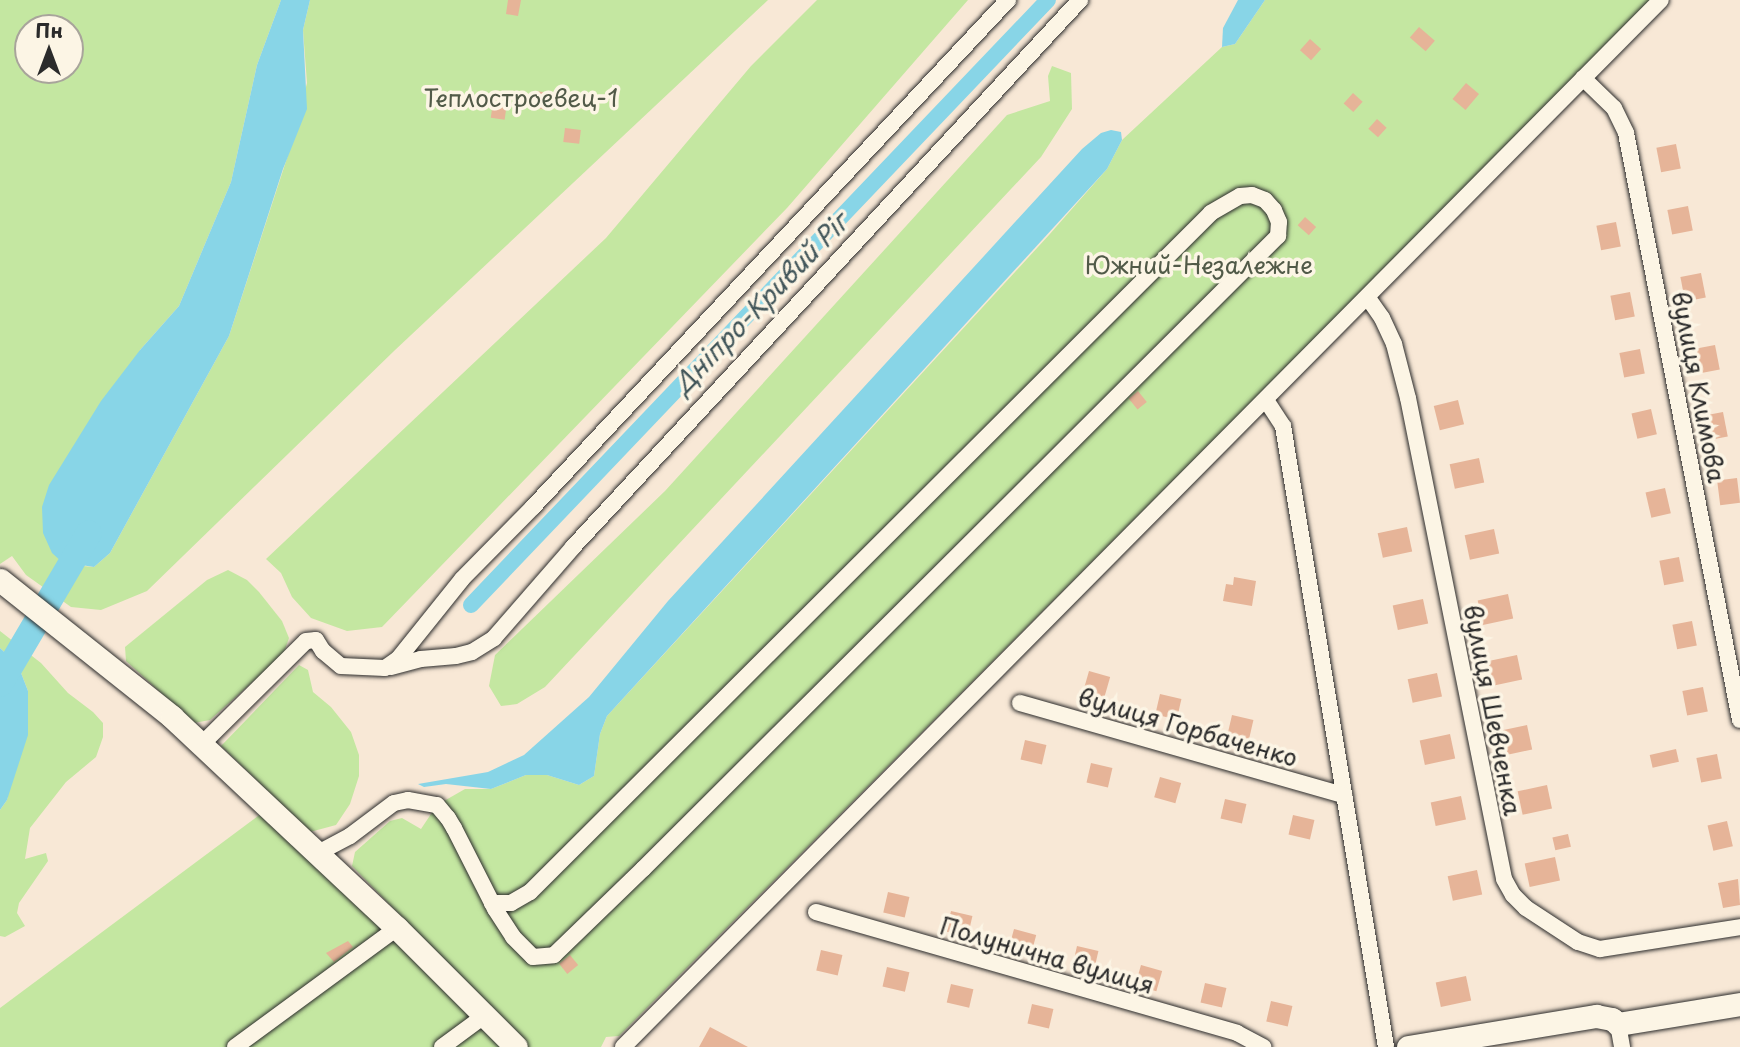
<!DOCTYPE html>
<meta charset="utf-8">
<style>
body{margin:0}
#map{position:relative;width:1740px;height:1047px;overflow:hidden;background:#f8e8d6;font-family:"Playpen Sans",sans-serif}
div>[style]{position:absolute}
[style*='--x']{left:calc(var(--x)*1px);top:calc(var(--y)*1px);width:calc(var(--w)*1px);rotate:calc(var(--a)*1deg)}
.green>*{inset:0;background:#c4e7a1}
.water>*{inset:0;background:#88d5e7}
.canal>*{height:16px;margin:-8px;padding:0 8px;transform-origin:8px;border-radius:8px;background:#88d5e7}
.river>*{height:26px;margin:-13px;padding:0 13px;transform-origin:13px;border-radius:13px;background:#88d5e7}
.building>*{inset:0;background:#e6b498;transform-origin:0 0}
.roads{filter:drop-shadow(0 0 2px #2b2b2b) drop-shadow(0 0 2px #2b2b2b)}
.street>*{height:16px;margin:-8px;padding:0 8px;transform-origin:8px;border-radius:8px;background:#fcf5e5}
.secondary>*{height:23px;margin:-11.5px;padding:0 11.5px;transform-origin:11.5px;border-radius:11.5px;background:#fcf5e5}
span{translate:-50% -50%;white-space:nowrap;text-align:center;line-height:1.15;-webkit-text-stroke:7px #fcf5e5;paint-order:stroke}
.park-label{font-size:24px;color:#515a48}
.street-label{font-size:24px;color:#2b2b2b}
.water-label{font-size:26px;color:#42565a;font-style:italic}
.north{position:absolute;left:14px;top:14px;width:70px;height:70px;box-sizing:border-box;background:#fcf5e5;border:2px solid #a8a49b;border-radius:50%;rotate:0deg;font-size:19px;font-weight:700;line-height:28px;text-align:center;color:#2b2b2b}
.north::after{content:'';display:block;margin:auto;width:24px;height:32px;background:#2b2b2b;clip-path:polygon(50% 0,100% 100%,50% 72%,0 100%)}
</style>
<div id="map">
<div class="green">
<i style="clip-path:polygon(evenodd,0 0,281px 0,257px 65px,231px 182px,179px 306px,140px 350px,83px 566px,94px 567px,110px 553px,229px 336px,290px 149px,307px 83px,303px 30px,310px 0,768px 0,394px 351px,147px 591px,101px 610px,71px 607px,26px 575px,12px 556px,0 564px,0 0,28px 28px,70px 28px,70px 70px,28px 70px,28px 28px)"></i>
<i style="clip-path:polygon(817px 0,968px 0,787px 208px,382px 627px,347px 631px,311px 618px,292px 597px,281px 573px,266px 559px,606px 238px,751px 66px)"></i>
<i style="clip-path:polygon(1265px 0,1661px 0,1392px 261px,619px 1036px,606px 1037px,601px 1047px,528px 1047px,352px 866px,355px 852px,390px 821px,402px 818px,421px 829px,437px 805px,465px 789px,491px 789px,526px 775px,547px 775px,579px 785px,594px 776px,600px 734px,607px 716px,1049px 235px,1107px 169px,1122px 140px,1222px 47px,1235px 44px)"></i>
<i style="clip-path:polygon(1052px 66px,1071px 73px,1072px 109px,1041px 157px,545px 687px,517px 704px,501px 706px,489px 686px,495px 655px,665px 491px,1007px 115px,1050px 101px,1048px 76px)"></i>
<i style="clip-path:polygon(228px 570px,247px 580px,259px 592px,282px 621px,289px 638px,283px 655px,210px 720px,194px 723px,126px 661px,125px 647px,207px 580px)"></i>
<i style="clip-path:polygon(0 631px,41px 663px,68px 693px,93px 712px,103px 723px,103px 737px,96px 757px,66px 782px,30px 828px,25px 859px,46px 853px,48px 861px,19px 903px,17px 913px,25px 926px,5px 937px,0 936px,0 810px,7px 800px,28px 691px,18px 665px,0 648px)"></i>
<i style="clip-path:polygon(299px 665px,308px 670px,313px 692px,331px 707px,351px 732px,359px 755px,359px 776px,350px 804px,336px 825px,310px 832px,221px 746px)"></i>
<i style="clip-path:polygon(270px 807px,516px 1047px,0 1047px,0 1008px)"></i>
</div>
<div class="water">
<i style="clip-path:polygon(281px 0,310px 0,303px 30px,307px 109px,283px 169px,229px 336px,110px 553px,94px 567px,62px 562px,52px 553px,43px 533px,42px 507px,49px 485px,101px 401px,140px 350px,179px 306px,231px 182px,257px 65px)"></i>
<i style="clip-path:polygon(1238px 0,1265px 0,1235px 44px,1222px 47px,1223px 28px)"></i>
<i style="clip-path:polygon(1111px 130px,1121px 132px,1122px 140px,1107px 169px,607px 716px,600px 734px,594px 776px,579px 785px,547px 775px,526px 775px,491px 789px,446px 784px,424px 787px,418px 784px,488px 772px,524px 755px,589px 697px,668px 601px,1082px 149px,1101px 133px)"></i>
<i style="clip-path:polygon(0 648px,18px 665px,28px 691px,28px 735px,7px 800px,0 810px)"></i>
</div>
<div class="canal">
<i style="--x:471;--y:605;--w:836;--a:-46.36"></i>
</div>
<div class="river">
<i style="--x:0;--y:684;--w:175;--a:-59.5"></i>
</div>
<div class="building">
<i style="clip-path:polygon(508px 0,521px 0,518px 16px,506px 14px)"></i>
<i style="left:1419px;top:27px;width:21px;height:14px;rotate:41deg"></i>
<i style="left:1310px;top:39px;width:15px;height:15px;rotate:42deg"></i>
<i style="left:1466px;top:83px;width:17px;height:21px;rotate:40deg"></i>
<i style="left:536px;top:91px;width:13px;height:17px;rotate:9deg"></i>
<i style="left:1353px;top:93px;width:13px;height:14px;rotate:42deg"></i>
<i style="left:493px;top:102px;width:14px;height:16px;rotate:8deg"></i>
<i style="left:1377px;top:119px;width:13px;height:13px;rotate:42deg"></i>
<i style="left:565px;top:128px;width:16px;height:14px;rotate:7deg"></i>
<i style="left:1676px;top:144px;width:25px;height:20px;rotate:79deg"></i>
<i style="left:1688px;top:206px;width:25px;height:21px;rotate:79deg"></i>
<i style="left:1305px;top:217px;width:15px;height:11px;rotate:42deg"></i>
<i style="left:1616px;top:222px;width:25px;height:20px;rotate:79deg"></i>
<i style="left:1701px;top:273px;width:25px;height:21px;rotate:79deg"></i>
<i style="left:1630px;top:292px;width:25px;height:20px;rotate:79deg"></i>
<i style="left:1715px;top:345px;width:25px;height:20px;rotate:79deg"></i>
<i style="left:1640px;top:349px;width:25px;height:21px;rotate:79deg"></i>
<i style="left:1138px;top:391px;width:14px;height:12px;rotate:51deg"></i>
<i style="left:1458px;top:400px;width:25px;height:25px;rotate:76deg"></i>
<i style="left:1651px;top:409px;width:26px;height:20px;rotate:77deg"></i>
<i style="left:1723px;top:412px;width:25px;height:20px;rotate:79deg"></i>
<i style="left:1479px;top:458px;width:25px;height:30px;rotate:78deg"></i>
<i style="left:1737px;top:478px;width:25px;height:20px;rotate:83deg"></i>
<i style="left:1665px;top:488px;width:26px;height:20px;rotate:77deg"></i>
<i style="left:1407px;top:527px;width:25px;height:30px;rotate:78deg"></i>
<i style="left:1494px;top:529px;width:25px;height:30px;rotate:78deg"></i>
<i style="left:1679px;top:557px;width:25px;height:20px;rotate:79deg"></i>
<i style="clip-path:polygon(1234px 577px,1256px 581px,1252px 606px,1223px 601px,1226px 584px,1233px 585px)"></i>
<i style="left:1508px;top:594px;width:25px;height:31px;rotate:78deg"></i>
<i style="left:1423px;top:599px;width:25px;height:31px;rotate:78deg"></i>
<i style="left:1692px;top:621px;width:25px;height:20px;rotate:79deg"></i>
<i style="left:1517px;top:655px;width:25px;height:30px;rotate:78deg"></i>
<i style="left:1089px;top:671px;width:22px;height:21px;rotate:16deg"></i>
<i style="left:1437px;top:673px;width:24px;height:30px;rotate:78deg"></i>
<i style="left:1703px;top:687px;width:25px;height:21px;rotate:79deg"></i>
<i style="left:1160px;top:694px;width:22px;height:21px;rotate:13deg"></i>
<i style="left:1232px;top:715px;width:22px;height:20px;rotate:13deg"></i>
<i style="left:1527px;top:725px;width:25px;height:30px;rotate:78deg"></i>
<i style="left:1450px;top:734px;width:25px;height:31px;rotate:78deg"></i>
<i style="left:1025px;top:740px;width:22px;height:20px;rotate:13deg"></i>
<i style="left:1676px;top:749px;width:13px;height:27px;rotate:77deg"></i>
<i style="left:1717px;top:754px;width:25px;height:21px;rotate:79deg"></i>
<i style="left:1091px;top:763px;width:22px;height:20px;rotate:13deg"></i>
<i style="left:1160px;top:777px;width:22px;height:21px;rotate:16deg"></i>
<i style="left:1547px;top:785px;width:24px;height:30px;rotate:78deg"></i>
<i style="left:1461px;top:796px;width:24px;height:31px;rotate:78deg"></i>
<i style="left:1225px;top:799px;width:22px;height:20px;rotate:13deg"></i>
<i style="left:1293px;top:815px;width:22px;height:20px;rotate:13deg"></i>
<i style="left:1727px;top:821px;width:26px;height:20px;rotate:77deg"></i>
<i style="left:1568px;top:834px;width:13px;height:16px;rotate:77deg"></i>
<i style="left:1555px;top:857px;width:24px;height:31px;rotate:78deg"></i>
<i style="left:1477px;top:870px;width:25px;height:30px;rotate:78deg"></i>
<i style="clip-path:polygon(1738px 879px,1740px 905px,1723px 908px,1718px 883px)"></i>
<i style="left:888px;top:892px;width:22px;height:21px;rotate:13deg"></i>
<i style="left:951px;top:911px;width:22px;height:21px;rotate:13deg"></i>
<i style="left:1014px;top:929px;width:23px;height:20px;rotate:15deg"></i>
<i style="clip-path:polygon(348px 941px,353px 947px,334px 962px,326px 953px)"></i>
<i style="left:1077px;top:946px;width:22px;height:20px;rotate:13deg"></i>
<i style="left:821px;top:950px;width:22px;height:21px;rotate:13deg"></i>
<i style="left:570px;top:955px;width:13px;height:14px;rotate:51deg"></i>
<i style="left:1141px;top:965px;width:22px;height:21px;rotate:16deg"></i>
<i style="left:887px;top:967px;width:23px;height:20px;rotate:13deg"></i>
<i style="left:1466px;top:976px;width:25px;height:31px;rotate:78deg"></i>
<i style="left:1205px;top:983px;width:22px;height:20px;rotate:13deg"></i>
<i style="left:951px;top:984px;width:23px;height:19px;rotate:13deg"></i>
<i style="left:1271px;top:1001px;width:22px;height:21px;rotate:13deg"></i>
<i style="left:1032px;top:1004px;width:22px;height:20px;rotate:13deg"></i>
<i style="clip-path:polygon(710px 1027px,748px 1047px,699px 1047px)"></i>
</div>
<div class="roads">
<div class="street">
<i style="--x:1583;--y:78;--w:43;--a:44.1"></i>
<i style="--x:1614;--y:108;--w:28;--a:64"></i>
<i style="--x:1626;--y:133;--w:598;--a:79.01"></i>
<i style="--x:1368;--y:298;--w:24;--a:55"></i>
<i style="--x:1382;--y:318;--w:29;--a:65"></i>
<i style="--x:1394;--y:344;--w:56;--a:75.5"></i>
<i style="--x:1408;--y:398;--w:490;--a:78.7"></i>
<i style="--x:1504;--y:879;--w:18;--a:61"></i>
<i style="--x:1513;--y:895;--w:18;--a:45"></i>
<i style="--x:1526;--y:908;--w:62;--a:33.2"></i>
<i style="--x:1578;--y:942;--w:23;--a:18"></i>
<i style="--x:1600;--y:949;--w:142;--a:-8.9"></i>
<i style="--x:1266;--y:400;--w:31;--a:57"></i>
<i style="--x:1283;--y:426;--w:629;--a:80.58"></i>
<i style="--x:391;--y:667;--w:31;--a:-15"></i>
<i style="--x:421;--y:659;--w:35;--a:-5"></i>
<i style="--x:456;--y:656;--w:16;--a:-14"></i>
<i style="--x:472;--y:652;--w:26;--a:-32"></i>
<i style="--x:494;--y:638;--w:121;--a:-49"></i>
<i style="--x:573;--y:547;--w:746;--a:-47.17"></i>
<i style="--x:1020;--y:703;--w:337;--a:15.9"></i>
<i style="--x:202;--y:744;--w:146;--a:-44.7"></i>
<i style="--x:306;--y:641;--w:10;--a:-6"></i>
<i style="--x:316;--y:640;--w:13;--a:58"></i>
<i style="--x:323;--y:651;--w:23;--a:40"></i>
<i style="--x:341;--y:666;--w:44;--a:2.6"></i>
<i style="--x:385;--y:668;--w:16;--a:-35"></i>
<i style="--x:398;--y:659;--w:102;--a:-51.3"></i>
<i style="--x:462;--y:579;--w:101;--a:-45.4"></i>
<i style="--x:533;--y:507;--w:695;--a:-46.87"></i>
<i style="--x:318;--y:853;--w:36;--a:-28"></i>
<i style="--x:350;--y:836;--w:55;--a:-36.9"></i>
<i style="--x:394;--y:803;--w:14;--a:-12"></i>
<i style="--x:408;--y:800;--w:29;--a:10"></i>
<i style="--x:437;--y:805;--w:17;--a:50"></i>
<i style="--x:448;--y:818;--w:12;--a:59"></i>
<i style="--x:454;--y:828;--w:84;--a:63.1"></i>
<i style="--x:492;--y:903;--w:7;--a:63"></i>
<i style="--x:495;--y:909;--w:33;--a:57"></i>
<i style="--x:513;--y:937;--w:28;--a:45"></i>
<i style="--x:533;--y:957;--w:21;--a:-5"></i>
<i style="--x:554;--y:955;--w:124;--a:-44"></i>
<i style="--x:643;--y:869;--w:897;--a:-44.91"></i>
<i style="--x:1278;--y:236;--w:14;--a:-86"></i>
<i style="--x:1279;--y:222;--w:13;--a:-113"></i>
<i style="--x:1274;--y:210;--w:13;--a:-132"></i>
<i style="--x:1265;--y:200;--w:14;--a:-159"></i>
<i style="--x:1252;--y:195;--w:12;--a:175"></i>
<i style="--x:1240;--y:196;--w:34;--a:150"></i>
<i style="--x:1211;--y:213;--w:962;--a:135.08"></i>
<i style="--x:530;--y:892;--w:22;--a:150"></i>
<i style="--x:511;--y:903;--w:19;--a:180"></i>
<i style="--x:816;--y:912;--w:438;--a:16"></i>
<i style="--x:1237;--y:1033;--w:30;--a:28"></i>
<i style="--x:1618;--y:1024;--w:23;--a:80"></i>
<i style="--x:235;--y:1047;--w:201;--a:-36.3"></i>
<i style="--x:442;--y:1047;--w:52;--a:-36.4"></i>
<i style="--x:623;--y:1047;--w:1474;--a:-45.25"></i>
</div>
<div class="secondary">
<i style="--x:0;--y:580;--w:220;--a:38.5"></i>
<i style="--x:172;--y:717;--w:308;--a:43.2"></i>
<i style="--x:397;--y:928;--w:168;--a:45"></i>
<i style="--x:1408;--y:1047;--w:191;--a:-9.4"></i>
<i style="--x:1596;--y:1016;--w:16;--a:11"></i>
<i style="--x:1612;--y:1019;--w:8;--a:40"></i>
<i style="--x:1618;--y:1024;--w:124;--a:-9.3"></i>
</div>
</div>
<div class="park-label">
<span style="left:521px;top:98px">Теплостроевец-1</span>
<span style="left:1199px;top:265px">Южний-Незалежне</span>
</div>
<div class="street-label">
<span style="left:1699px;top:387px;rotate:79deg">вулиця Климова</span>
<span style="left:1493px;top:710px;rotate:79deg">вулиця Шевченка</span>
<span style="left:1188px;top:727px;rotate:16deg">вулиця Горбаченко</span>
<span style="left:1047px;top:955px;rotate:16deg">Полунична вулиця</span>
</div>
<div class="water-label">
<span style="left:760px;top:303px;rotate:-46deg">Дніпро-Кривий Ріг</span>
</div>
<div class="north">Пн</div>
</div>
